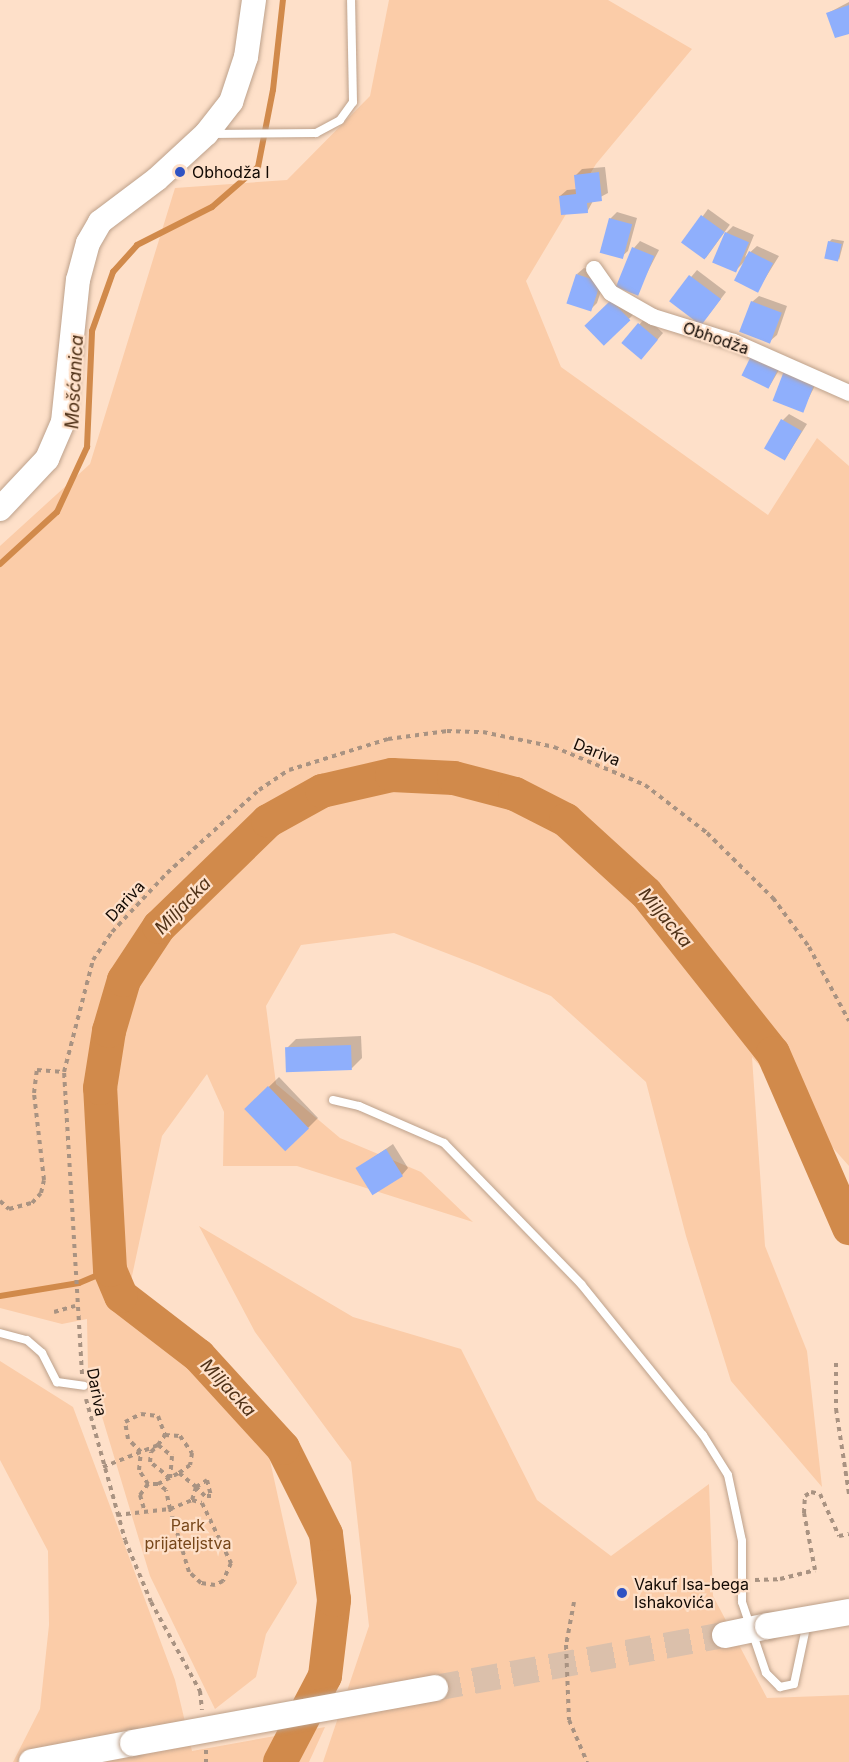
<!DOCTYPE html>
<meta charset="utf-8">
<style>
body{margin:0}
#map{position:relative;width:849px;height:1762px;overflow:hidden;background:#fee0c9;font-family:Inter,sans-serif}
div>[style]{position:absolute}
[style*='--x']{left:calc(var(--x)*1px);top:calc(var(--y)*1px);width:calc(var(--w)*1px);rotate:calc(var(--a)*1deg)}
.green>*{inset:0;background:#fbcca8}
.shadow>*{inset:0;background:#0003;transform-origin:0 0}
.stream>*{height:6px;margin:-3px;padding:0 3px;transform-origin:3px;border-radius:3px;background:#d18a4b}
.river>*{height:34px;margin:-17px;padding:0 17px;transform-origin:17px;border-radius:17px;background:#d18a4b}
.building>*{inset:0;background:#8faffc;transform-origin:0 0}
.primary-tunnel>*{height:26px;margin-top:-13px;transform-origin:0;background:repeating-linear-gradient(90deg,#dbc0ab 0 26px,transparent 0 39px)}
.path>*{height:4px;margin-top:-2px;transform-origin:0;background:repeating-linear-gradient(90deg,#a99382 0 4.5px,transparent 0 9px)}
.roads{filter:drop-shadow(0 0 2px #bda18b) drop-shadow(0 0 2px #bda18b)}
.lane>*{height:8px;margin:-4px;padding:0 4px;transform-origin:4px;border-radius:4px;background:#fff}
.street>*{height:16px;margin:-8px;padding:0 8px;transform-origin:8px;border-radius:8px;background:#fff}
.secondary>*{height:24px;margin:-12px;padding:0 12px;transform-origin:12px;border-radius:12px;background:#fff}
.primary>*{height:26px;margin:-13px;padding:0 13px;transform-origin:13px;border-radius:13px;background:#fff}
.bridges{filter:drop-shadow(0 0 2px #bda18b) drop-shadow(0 0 2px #bda18b)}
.primary-bridge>*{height:26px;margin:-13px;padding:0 13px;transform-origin:13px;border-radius:13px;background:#fff}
.dots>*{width:16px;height:16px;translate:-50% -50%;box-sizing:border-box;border:3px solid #fee0c9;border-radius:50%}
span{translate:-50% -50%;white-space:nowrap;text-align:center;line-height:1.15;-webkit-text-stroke:4.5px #fee0c9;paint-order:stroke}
.poi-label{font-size:16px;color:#120903}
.left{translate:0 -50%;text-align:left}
.street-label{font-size:16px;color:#120903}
.park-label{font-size:16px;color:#77471a}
.water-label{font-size:18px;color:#503218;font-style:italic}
</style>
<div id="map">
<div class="green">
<i style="clip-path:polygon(389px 0,608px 0,692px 49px,596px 164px,526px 281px,561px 367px,768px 515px,817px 438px,849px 466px,849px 1166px,752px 1057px,765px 1246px,807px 1351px,822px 1487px,731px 1381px,686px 1236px,646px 1082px,551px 996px,480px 966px,394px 933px,301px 945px,266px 1006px,276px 1084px,340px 1138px,421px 1172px,473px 1222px,297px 1166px,223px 1166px,224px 1112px,207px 1074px,162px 1136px,129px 1290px,267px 1447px,297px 1583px,266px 1634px,256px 1677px,215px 1709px,150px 1576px,88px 1370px,87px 1319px,62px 1324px,0 1308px,0 546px,90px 464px,175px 188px,287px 180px,370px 96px)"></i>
<i style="clip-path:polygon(199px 1226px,353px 1317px,461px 1349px,537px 1500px,611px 1556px,709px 1484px,713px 1596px,767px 1698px,849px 1695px,849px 1762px,323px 1762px,369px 1626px,351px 1462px,255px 1332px)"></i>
<i style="clip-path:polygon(0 1361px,73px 1407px,175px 1680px,192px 1751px,325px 1727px,309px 1762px,13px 1762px,40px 1709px,49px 1625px,48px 1551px,0 1460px)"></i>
</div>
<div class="shadow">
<i style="clip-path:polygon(849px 2px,849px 32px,828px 13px)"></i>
<i style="clip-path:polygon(605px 167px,608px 193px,593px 201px,587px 212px,560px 196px,567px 190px,577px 189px,576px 175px,582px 169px)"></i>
<i style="left:708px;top:209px;width:27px;height:41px;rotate:36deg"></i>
<i style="clip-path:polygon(617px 212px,637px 218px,628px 251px,621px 257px,610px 219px)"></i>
<i style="clip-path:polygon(733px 226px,754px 235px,745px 257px,757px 246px,779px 256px,758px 290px,746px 260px,736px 270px,726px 233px)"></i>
<i style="clip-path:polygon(832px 239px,844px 241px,839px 260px,829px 242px)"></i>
<i style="clip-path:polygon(640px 241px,659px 250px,636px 294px,634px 248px)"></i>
<i style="clip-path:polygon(584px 268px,606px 276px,597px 303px,590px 310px,577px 274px)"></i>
<i style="clip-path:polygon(697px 270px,726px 292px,707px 317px,671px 301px)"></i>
<i style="clip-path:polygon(618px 295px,635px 313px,603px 344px)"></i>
<i style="clip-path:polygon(759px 296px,787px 306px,777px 335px,770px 341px,752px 302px)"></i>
<i style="clip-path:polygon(646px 317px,663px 333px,647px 352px,623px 343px)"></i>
<i style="clip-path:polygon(785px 360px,769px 387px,744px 375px)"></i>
<i style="clip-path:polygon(820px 376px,802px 411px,774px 400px)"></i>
<i style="clip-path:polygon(789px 414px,807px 424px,785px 459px,783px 420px)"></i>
<i style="clip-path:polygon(361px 1036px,362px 1058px,352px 1068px,286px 1049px,296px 1039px)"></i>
<i style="clip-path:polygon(279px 1077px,318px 1118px,308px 1128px,247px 1108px)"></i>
<i style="clip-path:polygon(393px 1144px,408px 1168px,402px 1175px,358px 1168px)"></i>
</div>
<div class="stream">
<i style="--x:0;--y:564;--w:77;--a:-42.4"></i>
<i style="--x:57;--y:512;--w:72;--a:-65.2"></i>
<i style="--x:87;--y:447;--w:116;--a:-87.5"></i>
<i style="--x:92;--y:331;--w:63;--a:-70.4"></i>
<i style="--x:113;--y:272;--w:36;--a:-48"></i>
<i style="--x:137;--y:245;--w:84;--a:-26.9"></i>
<i style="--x:212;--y:207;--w:61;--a:-41"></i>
<i style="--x:258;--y:167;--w:78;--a:-79"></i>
<i style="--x:273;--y:90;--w:91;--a:-83.7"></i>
<i style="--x:0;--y:1296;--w:80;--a:-9.3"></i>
<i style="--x:79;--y:1283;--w:34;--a:-23"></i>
</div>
<div class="river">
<i style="--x:280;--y:1762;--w:97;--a:-62.4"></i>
<i style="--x:325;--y:1676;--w:77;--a:-83.2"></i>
<i style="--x:334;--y:1600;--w:66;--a:-96.9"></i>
<i style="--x:326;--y:1534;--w:96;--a:-116.6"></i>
<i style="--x:283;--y:1448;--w:125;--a:-132.4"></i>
<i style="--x:199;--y:1356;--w:98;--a:-142.4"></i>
<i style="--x:121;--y:1296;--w:28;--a:-113"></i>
<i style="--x:110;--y:1270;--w:182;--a:-93.1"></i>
<i style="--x:100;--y:1088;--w:58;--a:-81"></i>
<i style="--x:109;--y:1031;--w:53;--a:-73.6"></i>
<i style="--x:124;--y:980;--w:64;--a:-56.6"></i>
<i style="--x:159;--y:927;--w:152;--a:-44.2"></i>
<i style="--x:268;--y:821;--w:62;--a:-29.1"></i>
<i style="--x:322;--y:791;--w:72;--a:-12.9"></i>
<i style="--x:392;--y:775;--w:62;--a:2.8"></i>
<i style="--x:454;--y:778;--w:63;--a:14.7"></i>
<i style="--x:515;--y:794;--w:57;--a:27"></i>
<i style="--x:566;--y:820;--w:108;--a:42.4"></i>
<i style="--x:646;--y:893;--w:204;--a:51.6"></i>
<i style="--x:773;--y:1053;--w:191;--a:66.5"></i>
</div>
<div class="building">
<i style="clip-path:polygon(849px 5px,849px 34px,835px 38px,826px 13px)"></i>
<i style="clip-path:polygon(599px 172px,602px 201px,587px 203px,588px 213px,561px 215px,559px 196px,576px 194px,574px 175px)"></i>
<i style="left:701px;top:215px;width:29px;height:34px;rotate:36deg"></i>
<i style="left:609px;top:218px;width:24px;height:36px;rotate:15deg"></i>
<i style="left:725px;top:232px;width:26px;height:33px;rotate:23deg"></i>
<i style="left:828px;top:241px;width:14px;height:18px;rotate:12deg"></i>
<i style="left:632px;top:247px;width:24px;height:43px;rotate:22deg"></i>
<i style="left:749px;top:251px;width:27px;height:33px;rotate:27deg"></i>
<i style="left:576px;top:274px;width:26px;height:31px;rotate:18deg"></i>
<i style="left:689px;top:275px;width:40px;height:33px;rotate:37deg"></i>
<i style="left:611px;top:300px;width:28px;height:37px;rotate:46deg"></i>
<i style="left:751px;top:301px;width:33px;height:33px;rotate:21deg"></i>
<i style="left:638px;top:323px;width:26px;height:26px;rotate:40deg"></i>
<i style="left:752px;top:354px;width:30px;height:24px;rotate:26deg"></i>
<i style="left:784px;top:371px;width:33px;height:32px;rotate:21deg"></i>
<i style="left:781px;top:419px;width:24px;height:34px;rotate:30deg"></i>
<i style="left:351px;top:1045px;width:25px;height:66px;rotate:88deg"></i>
<i style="left:268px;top:1086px;width:59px;height:33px;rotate:46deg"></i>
<i style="left:386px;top:1149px;width:32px;height:36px;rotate:58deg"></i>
</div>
<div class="primary-tunnel">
<i style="--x:435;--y:1688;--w:295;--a:-10.4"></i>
</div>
<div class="path">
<i style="--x:0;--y:1201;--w:12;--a:42"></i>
<i style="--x:9;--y:1209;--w:24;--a:-15"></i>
<i style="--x:32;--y:1203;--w:13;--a:-48"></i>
<i style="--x:41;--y:1193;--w:13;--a:-77"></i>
<i style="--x:44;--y:1180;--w:88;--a:-96.6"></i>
<i style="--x:34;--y:1093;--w:23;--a:-83"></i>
<i style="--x:37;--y:1070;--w:27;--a:4"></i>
<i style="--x:54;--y:1312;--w:22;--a:-16"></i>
<i style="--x:836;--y:1363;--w:46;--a:90"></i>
<i style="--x:836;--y:1409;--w:86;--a:81.3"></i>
<i style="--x:82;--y:1374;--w:303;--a:-93.4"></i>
<i style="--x:64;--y:1072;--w:116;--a:-75.5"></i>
<i style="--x:93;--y:960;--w:34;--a:-56"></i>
<i style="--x:112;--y:932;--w:81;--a:-47"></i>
<i style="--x:167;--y:873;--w:124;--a:-42.1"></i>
<i style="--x:259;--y:790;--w:36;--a:-34"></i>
<i style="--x:289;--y:770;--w:104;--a:-17.4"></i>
<i style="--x:388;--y:739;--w:60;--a:-7.7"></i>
<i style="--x:447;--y:731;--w:36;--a:2"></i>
<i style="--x:483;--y:732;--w:73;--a:11.9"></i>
<i style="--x:554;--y:747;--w:99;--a:22.7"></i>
<i style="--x:645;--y:785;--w:78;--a:37.7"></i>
<i style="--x:707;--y:833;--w:93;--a:44.6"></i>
<i style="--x:773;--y:898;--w:61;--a:53.7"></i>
<i style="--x:809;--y:947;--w:84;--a:61.6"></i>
<i style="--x:86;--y:1399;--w:146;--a:74.5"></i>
<i style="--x:125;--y:1540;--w:67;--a:67.2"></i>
<i style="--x:151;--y:1602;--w:102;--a:61.2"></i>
<i style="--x:200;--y:1691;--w:19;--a:84"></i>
<i style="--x:158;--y:1445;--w:18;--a:38"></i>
<i style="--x:172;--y:1456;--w:22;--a:95"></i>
<i style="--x:170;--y:1478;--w:26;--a:-141"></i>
<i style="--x:150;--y:1462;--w:10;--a:-84"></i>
<i style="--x:151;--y:1452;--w:10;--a:-45"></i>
<i style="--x:103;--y:1467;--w:59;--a:-21.8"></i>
<i style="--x:158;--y:1445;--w:12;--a:-55"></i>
<i style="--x:165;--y:1435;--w:15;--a:4"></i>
<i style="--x:180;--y:1436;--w:21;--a:55"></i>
<i style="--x:192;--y:1453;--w:12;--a:99"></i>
<i style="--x:190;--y:1465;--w:14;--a:144"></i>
<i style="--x:207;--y:1480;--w:16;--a:76"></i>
<i style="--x:211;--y:1496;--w:6;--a:180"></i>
<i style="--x:205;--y:1496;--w:13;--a:-135"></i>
<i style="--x:196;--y:1487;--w:13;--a:-32"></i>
<i style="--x:148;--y:1484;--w:17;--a:-123"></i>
<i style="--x:139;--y:1470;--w:18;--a:-84"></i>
<i style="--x:141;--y:1452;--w:18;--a:-135"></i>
<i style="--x:128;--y:1439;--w:17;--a:-100"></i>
<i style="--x:125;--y:1422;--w:18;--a:-27"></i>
<i style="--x:141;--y:1414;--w:17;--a:7"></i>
<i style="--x:158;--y:1416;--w:20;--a:70"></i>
<i style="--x:158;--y:1484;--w:24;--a:-28"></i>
<i style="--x:179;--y:1473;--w:22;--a:39"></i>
<i style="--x:196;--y:1487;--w:14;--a:107"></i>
<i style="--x:192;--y:1500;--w:10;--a:17"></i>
<i style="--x:202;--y:1503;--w:67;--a:64.2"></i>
<i style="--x:231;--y:1563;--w:20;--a:114"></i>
<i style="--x:223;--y:1581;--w:9;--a:153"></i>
<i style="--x:215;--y:1585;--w:14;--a:-172"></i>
<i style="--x:201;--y:1583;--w:16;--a:-137"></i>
<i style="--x:189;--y:1572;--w:66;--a:-106.8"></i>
<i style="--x:170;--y:1509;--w:24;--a:-22"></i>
<i style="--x:117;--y:1515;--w:53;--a:-6.5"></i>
<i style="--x:170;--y:1509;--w:19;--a:-102"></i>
<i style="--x:166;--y:1490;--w:10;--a:-143"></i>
<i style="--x:158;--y:1484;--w:10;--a:180"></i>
<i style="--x:148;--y:1484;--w:14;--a:126"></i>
<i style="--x:140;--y:1495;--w:15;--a:74"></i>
<i style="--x:755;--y:1580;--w:25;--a:-2"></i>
<i style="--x:780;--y:1579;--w:36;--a:-14"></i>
<i style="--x:815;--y:1570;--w:58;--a:-100.9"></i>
<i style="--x:804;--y:1513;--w:17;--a:-87"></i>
<i style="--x:805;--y:1496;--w:7;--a:-34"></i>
<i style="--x:811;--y:1492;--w:9;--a:13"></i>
<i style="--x:820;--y:1494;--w:46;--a:65.7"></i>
<i style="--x:839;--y:1536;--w:10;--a:-11"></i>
<i style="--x:574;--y:1602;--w:44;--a:100.5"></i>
<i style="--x:566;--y:1645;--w:75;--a:87.7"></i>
<i style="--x:569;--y:1720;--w:46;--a:66.8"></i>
<i style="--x:206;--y:1750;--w:12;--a:90"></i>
</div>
<div class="roads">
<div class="lane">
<i style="--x:210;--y:134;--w:106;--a:-0.5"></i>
<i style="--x:316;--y:133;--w:27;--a:-28"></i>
<i style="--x:340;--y:120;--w:22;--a:-54"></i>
<i style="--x:353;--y:102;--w:102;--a:-91.1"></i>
<i style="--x:333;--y:1100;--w:27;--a:13"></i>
<i style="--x:359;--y:1106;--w:93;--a:23.5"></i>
<i style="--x:444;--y:1143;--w:197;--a:45.8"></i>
<i style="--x:581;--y:1284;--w:194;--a:51.1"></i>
<i style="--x:703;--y:1435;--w:47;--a:58"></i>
<i style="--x:728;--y:1475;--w:67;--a:78"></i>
<i style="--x:742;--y:1541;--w:61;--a:90"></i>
<i style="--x:742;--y:1602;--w:75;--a:71.3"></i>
<i style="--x:766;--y:1673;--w:20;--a:45"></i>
<i style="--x:780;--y:1687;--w:14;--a:-12"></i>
<i style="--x:794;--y:1684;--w:62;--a:-78"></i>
<i style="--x:0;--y:1333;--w:28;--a:15"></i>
<i style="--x:27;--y:1340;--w:20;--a:41"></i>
<i style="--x:42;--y:1353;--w:33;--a:63"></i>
<i style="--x:57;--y:1382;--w:27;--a:8"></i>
</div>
<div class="street">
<i style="--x:594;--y:269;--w:29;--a:55"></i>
<i style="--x:611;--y:293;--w:48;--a:29.7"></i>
<i style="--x:653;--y:317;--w:85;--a:17.2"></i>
<i style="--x:734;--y:342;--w:126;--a:23.9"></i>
</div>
<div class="secondary">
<i style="--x:0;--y:509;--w:69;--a:-46.8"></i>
<i style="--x:47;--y:459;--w:40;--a:-66.6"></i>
<i style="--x:63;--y:422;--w:143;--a:-84"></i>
<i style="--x:78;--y:280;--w:38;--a:-75"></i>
<i style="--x:88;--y:243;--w:24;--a:-60"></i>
<i style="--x:100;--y:222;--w:71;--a:-37"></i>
<i style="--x:157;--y:179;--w:67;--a:-42.6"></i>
<i style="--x:206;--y:134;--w:41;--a:-52"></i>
<i style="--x:231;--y:102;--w:47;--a:-71.6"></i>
<i style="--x:246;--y:57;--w:58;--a:-82"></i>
</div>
<div class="primary">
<i style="--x:725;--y:1635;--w:44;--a:-11.8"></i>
<i style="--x:32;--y:1762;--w:103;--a:-10.7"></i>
</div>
</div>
<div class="bridges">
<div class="primary-bridge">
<i style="--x:768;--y:1626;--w:82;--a:-9.8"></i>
<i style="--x:133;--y:1743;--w:307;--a:-10.3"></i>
</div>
</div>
<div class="dots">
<i style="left:180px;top:172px;background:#2f53c3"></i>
<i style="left:622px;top:1593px;background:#2f53c3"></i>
</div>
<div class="poi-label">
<span class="left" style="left:192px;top:172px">Obhodža I</span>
<span class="left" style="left:634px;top:1593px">Vakuf Isa-bega<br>Ishakovića</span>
</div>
<div class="street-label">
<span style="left:716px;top:338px;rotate:19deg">Obhodža</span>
<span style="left:597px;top:752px;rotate:22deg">Dariva</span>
<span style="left:125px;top:901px;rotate:-47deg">Dariva</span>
<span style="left:97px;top:1392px;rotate:79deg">Dariva</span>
</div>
<div class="park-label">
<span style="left:188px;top:1534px">Park<br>prijateljstva</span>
</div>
<div class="water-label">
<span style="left:75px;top:382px;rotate:-87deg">Mošćanica</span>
<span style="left:183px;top:906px;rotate:-46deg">Miljacka</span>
<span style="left:665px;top:918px;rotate:50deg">Miljacka</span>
<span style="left:228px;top:1388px;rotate:47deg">Miljacka</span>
</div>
</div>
